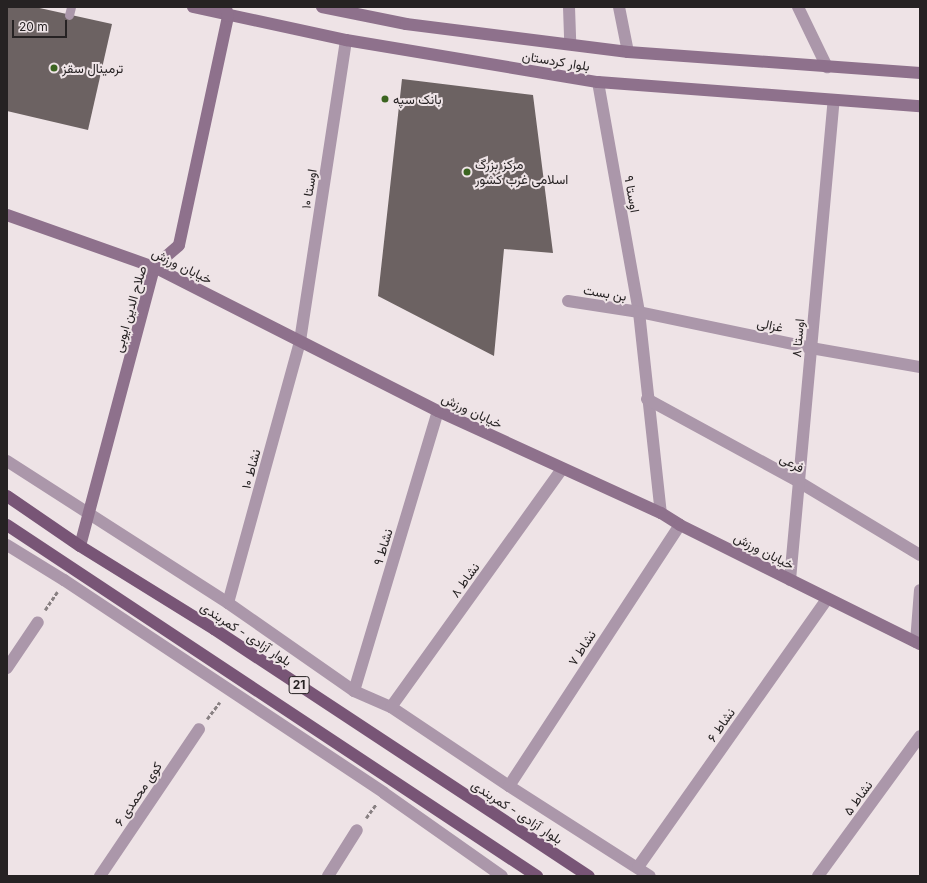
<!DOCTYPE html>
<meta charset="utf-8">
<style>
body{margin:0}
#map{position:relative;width:927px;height:883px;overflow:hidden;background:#eee3e6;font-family:Inter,Vazirmatn,sans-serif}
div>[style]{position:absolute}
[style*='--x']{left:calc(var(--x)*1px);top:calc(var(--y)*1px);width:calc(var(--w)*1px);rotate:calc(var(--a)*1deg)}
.building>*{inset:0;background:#6c6262}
.path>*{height:2.5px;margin-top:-1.25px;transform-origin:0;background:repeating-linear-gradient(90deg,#888082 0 4px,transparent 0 6px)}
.lane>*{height:9px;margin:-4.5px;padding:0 4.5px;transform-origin:4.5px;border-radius:4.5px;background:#ab97aa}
.street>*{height:12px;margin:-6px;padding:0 6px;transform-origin:6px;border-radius:6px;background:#ab97aa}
.secondary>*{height:12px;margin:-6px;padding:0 6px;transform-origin:6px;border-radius:6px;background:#8e718c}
.primary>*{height:12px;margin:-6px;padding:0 6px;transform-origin:6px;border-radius:6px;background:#785576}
.dots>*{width:11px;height:11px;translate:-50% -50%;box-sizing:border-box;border:2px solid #eee3e6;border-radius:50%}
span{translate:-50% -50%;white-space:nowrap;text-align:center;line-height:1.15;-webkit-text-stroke:4px #eee3e6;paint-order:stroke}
.shield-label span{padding:1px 3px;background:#eee3e6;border:1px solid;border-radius:3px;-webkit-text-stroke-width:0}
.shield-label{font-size:12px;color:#262223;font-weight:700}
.street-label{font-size:13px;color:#262223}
.poi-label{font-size:13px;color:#262223}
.left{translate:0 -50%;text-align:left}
.frame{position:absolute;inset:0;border:8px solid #262223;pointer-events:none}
.scale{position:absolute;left:12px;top:20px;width:55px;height:18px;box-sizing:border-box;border:2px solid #262223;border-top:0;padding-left:5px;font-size:12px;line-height:14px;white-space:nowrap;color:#262223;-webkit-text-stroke:3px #eee3e6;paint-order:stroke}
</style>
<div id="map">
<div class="building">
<i style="clip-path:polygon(7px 7px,35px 7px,112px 24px,88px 130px,7px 111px)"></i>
<i style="clip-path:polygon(402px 79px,533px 95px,553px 253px,504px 249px,494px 356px,378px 296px)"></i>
</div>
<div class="path">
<i style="--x:45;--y:610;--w:22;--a:-56"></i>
<i style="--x:207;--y:719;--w:21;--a:-53"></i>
<i style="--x:366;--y:818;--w:17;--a:-54"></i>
</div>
<div class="lane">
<i style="--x:69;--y:15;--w:8;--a:-76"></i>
</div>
<div class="street">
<i style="--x:569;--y:7;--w:37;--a:88"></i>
<i style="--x:619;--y:7;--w:46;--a:78.7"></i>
<i style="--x:798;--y:7;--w:67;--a:64.2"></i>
<i style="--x:598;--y:82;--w:234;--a:79.9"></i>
<i style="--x:639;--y:312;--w:202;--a:83.8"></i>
<i style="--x:568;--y:301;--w:72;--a:8.8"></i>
<i style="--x:639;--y:312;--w:176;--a:11.8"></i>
<i style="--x:811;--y:348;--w:111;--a:9.9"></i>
<i style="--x:647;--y:399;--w:173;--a:28.6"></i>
<i style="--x:799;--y:482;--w:141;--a:31.1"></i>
<i style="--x:7;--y:461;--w:263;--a:32.7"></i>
<i style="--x:228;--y:603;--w:154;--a:34.9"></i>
<i style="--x:354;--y:691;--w:40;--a:23.4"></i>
<i style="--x:391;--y:707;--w:142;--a:33.8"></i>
<i style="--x:509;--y:786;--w:167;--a:32.6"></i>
<i style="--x:7;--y:545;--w:67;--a:31.6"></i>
<i style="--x:64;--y:580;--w:384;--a:33.6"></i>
<i style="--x:384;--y:793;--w:144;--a:35.1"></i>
<i style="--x:790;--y:580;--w:482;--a:-84.8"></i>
<i style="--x:228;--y:603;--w:272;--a:-74.6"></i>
<i style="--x:300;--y:341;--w:304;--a:-81.3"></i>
<i style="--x:916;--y:642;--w:52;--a:-85.6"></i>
<i style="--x:7;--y:668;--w:55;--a:-56"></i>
<i style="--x:354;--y:691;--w:292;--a:-73.3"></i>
<i style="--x:391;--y:707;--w:293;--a:-54.3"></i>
<i style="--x:509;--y:786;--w:312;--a:-56.8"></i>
<i style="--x:638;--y:867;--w:328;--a:-54.8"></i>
<i style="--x:100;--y:876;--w:177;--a:-56"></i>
<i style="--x:328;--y:876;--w:54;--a:-57.8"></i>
<i style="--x:818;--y:876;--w:173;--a:-53.9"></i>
</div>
<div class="secondary">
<i style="--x:193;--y:7;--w:157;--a:12.2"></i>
<i style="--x:346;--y:40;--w:255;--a:9.5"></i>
<i style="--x:598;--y:82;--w:323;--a:4.3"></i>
<i style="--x:322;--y:7;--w:86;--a:11.4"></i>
<i style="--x:406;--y:24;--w:224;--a:7.2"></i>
<i style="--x:628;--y:52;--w:293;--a:4.1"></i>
<i style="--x:7;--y:215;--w:156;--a:19.5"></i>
<i style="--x:154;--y:267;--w:318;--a:26.9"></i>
<i style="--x:438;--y:411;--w:245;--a:24.6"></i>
<i style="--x:661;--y:513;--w:22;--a:32"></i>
<i style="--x:680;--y:525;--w:268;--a:26.4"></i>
<i style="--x:80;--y:546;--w:289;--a:-75.1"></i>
<i style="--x:154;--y:267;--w:33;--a:-41"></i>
<i style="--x:179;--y:245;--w:234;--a:-77.9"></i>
<i style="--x:228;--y:16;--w:8;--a:-104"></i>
</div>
<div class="primary">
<i style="--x:7;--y:496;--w:88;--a:34.4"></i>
<i style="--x:80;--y:546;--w:158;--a:31.8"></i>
<i style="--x:214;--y:629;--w:449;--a:33.4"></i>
<i style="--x:7;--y:525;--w:636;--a:33.52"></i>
</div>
<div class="dots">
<i style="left:54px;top:68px;background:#3b6420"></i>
<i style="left:385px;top:99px;background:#3b6420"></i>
<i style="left:467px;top:172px;background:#3b6420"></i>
</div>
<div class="shield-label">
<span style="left:299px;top:685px">21</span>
</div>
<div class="street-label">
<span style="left:556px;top:61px;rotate:9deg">بلوار کردستان</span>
<span style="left:309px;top:189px;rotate:-81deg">اوستا ۱۰</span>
<span style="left:632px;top:194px;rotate:80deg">اوستا ۹</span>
<span style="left:182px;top:266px;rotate:26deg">خیابان ورزش</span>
<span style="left:605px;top:293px;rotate:9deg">بن بست</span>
<span style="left:130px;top:309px;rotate:-74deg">صلاح الدین ایوبی</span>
<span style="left:770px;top:325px;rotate:12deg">غزالی</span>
<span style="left:798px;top:338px;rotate:-85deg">اوستا ۸</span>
<span style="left:472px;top:411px;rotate:25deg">خیابان ورزش</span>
<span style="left:792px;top:463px;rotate:29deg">فرعی</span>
<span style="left:251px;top:469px;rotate:-75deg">نشاط ۱۰</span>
<span style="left:383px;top:547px;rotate:-73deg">نشاط ۹</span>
<span style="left:764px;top:551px;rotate:27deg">خیابان ورزش</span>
<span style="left:465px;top:580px;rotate:-54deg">نشاط ۸</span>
<span style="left:246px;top:634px;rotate:33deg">بلوار آزادی - کمربندی</span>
<span style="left:582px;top:648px;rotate:-57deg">نشاط ۷</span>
<span style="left:721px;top:725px;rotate:-55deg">نشاط ۶</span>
<span style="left:138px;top:794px;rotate:-56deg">کوی محمدی ۶</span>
<span style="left:858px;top:798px;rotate:-54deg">نشاط ۵</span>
<span style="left:517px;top:812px;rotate:33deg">بلوار آزادی - کمربندی</span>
</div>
<div class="poi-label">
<span class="left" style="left:62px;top:68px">ترمینال سقز</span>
<span class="left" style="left:393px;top:99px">بانک سپه</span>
<span class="left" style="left:475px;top:172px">مرکز بزرگ<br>اسلامی غرب کشور</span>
</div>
<div class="frame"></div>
<div class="scale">20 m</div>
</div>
